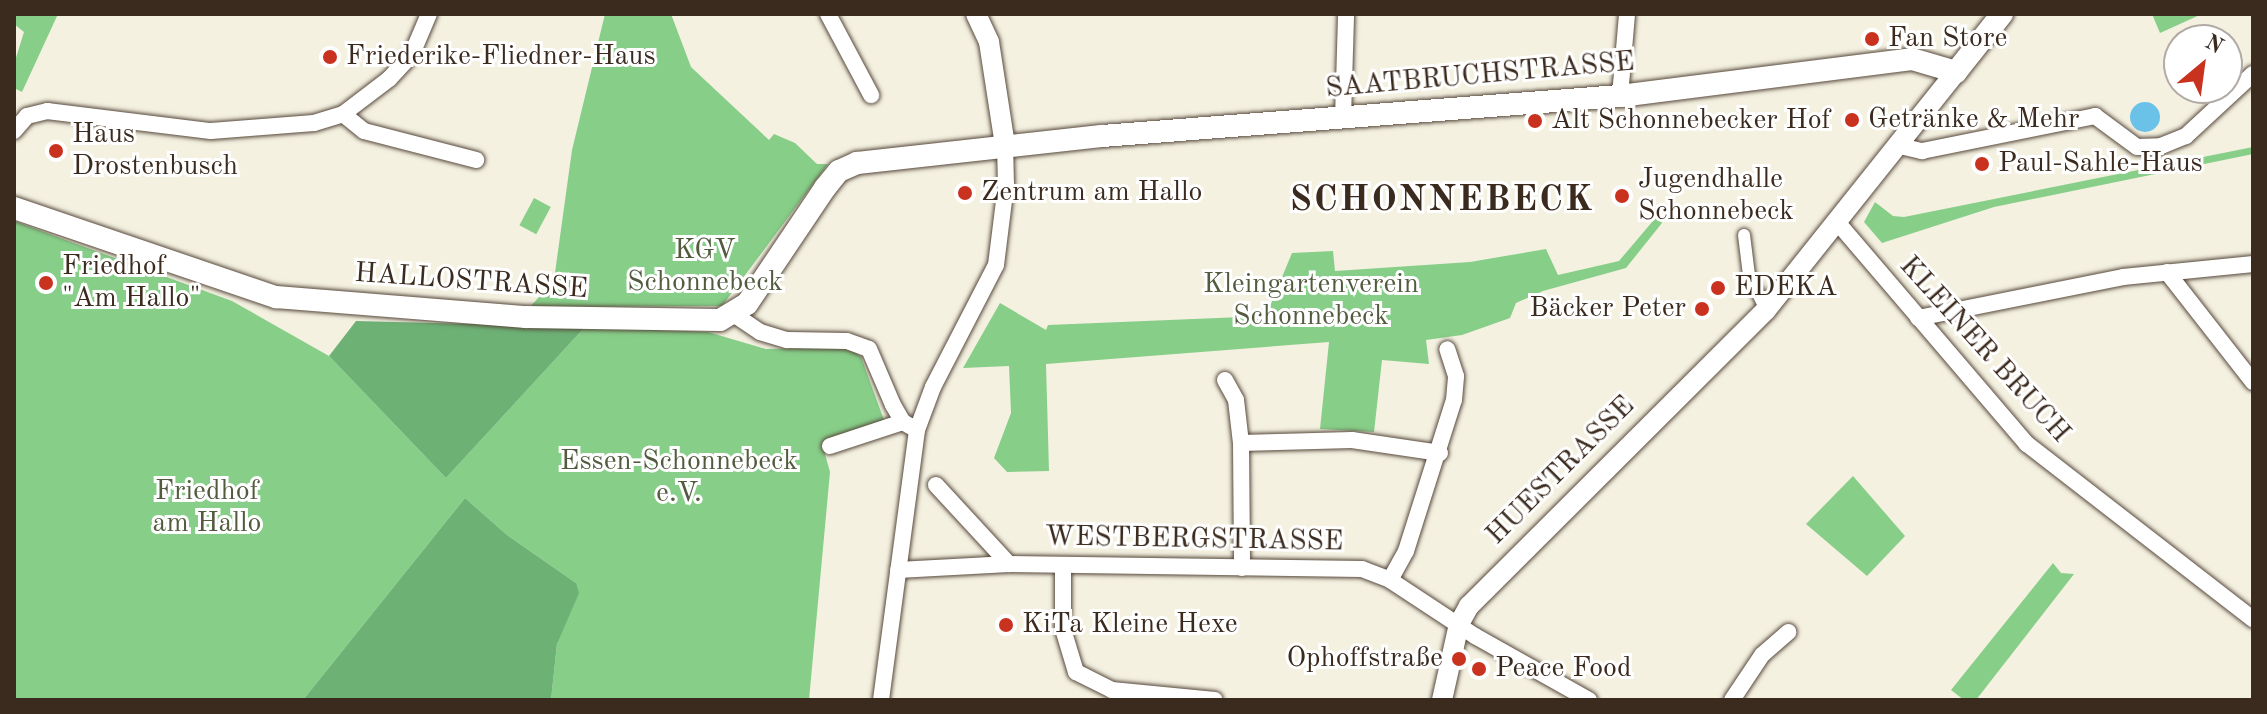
<!DOCTYPE html>
<meta charset="utf-8">
<style>
body{margin:0}
#map{position:relative;width:2267px;height:714px;overflow:hidden;background:#f4f1e1;font-family:"Old Standard TT",serif}
div>[style]{position:absolute}
[style*='--x']{left:calc(var(--x)*1px);top:calc(var(--y)*1px);width:calc(var(--w)*1px);rotate:calc(var(--a)*1deg)}
.green>*{inset:0;background:#87ce89;transform-origin:0 0}
.forest>*{inset:0;background:#6db175}
.water>*{inset:0;background:#6ac2e8}
.round{border-radius:50%}
.roads{filter:drop-shadow(0 0 2px #57483b) drop-shadow(0 0 2px #57483b)}
.pedestrian>*{height:12px;margin:-6px;padding:0 6px;transform-origin:6px;border-radius:6px;background:#fff}
.minor>*{height:16px;margin:-8px;padding:0 8px;transform-origin:8px;border-radius:8px;background:#fff}
.tertiary>*{height:20px;margin:-10px;padding:0 10px;transform-origin:10px;border-radius:10px;background:#fff}
.secondary>*{height:22px;margin:-11px;padding:0 11px;transform-origin:11px;border-radius:11px;background:#fff}
.dots>*{width:22px;height:22px;translate:-50% -50%;box-sizing:border-box;border:4px solid #fff;border-radius:50%}
span{translate:-50% -50%;white-space:nowrap;text-align:center;line-height:1.15;-webkit-text-stroke:6px #fff;paint-order:stroke}
.poi-label{font-size:28px;color:#3b2a1e}
.left{translate:0 -50%;text-align:left}
.right{translate:-100% -50%;text-align:right}
.street-label{font-size:28px;color:#3b2a1e}
.park-label{font-size:28px;color:#525b3e}
.district-label{font-size:36px;color:#3b2a1e;font-weight:700;letter-spacing:2px}
.frame{position:absolute;inset:0;border:16px solid #3b2a1e;pointer-events:none}
.north{position:absolute;left:2163px;top:24px;width:80px;height:80px;box-sizing:border-box;background:#fff;border:2px solid #b1aaa5;border-radius:50%;rotate:29deg;font-size:22px;font-weight:700;line-height:32px;text-align:center;color:#3b2a1e}
.north::after{content:'';display:block;margin:auto;width:28px;height:36px;background:#c8321e;clip-path:polygon(50% 0,100% 100%,50% 72%,0 100%)}
</style>
<div id="map">
<div class="green">
<i style="clip-path:polygon(14px 14px,58px 14px,22px 92px,14px 88px,14px 64px,24px 32px,14px 24px)"></i>
<i style="clip-path:polygon(605px 14px,671px 14px,691px 67px,769px 140px,774px 134px,795px 143px,817px 164px,828px 164px,722px 306px,530px 307px,554px 280px,572px 150px)"></i>
<i style="clip-path:polygon(2152px 14px,2202px 14px,2160px 33px)"></i>
<i style="clip-path:polygon(2253px 147px,2253px 154px,1994px 207px,1882px 243px,1864px 222px,1875px 202px,1893px 216px,1904px 217px)"></i>
<i style="left:534px;top:198px;width:19px;height:31px;rotate:28deg"></i>
<i style="clip-path:polygon(1658px 215px,1662px 223px,1626px 268px,1543px 291px,1516px 303px,1510px 318px,1462px 335px,1426px 340px,1429px 364px,1382px 360px,1374px 432px,1320px 429px,1329px 342px,1046px 364px,1049px 471px,1007px 472px,994px 458px,1011px 413px,1009px 366px,963px 368px,1000px 303px,1046px 330px,1048px 325px,1266px 316px,1292px 253px,1333px 251px,1335px 271px,1470px 262px,1546px 249px,1558px 275px,1619px 261px)"></i>
<i style="clip-path:polygon(14px 221px,232px 301px,329px 356px,446px 478px,585px 327px,708px 332px,766px 349px,849px 347px,861px 357px,884px 420px,822px 443px,830px 472px,809px 700px,551px 700px,557px 644px,576px 583px,507px 535px,465px 498px,303px 700px,14px 700px)"></i>
<i style="clip-path:polygon(1853px 476px,1905px 536px,1867px 576px,1806px 524px)"></i>
<i style="clip-path:polygon(2053px 563px,2061px 573px,2074px 574px,1976px 700px,1964px 700px,1951px 690px)"></i>
</div>
<div class="forest">
<i style="clip-path:polygon(356px 321px,585px 327px,446px 478px,329px 356px)"></i>
<i style="clip-path:polygon(465px 498px,507px 535px,576px 583px,579px 593px,557px 644px,551px 700px,303px 700px)"></i>
</div>
<div class="water">
<i class="round" style="left:2130px;top:102px;width:30px;height:30px"></i>
</div>
<div class="roads">
<div class="pedestrian">
<i style="--x:1744;--y:235;--w:40;--a:82.9"></i>
<i style="--x:1749;--y:275;--w:39;--a:64"></i>
</div>
<div class="minor">
<i style="--x:828;--y:14;--w:92;--a:62"></i>
<i style="--x:1620;--y:96;--w:82;--a:-85.1"></i>
<i style="--x:343;--y:114;--w:27;--a:39"></i>
<i style="--x:364;--y:131;--w:116;--a:14.5"></i>
<i style="--x:1343;--y:118;--w:104;--a:-88.3"></i>
<i style="--x:14;--y:131;--w:20;--a:-49"></i>
<i style="--x:27;--y:116;--w:21;--a:-14"></i>
<i style="--x:47;--y:111;--w:165;--a:7"></i>
<i style="--x:211;--y:131;--w:103;--a:-4.4"></i>
<i style="--x:314;--y:123;--w:30;--a:-17"></i>
<i style="--x:343;--y:114;--w:58;--a:-37.3"></i>
<i style="--x:389;--y:79;--w:34;--a:-47"></i>
<i style="--x:412;--y:54;--w:43;--a:-67"></i>
<i style="--x:1900;--y:146;--w:23;--a:13"></i>
<i style="--x:1922;--y:151;--w:177;--a:-11.4"></i>
<i style="--x:2095;--y:116;--w:52;--a:36.4"></i>
<i style="--x:2137;--y:147;--w:24;--a:-2"></i>
<i style="--x:2161;--y:146;--w:27;--a:-22"></i>
<i style="--x:2186;--y:136;--w:91;--a:-42.8"></i>
<i style="--x:1838;--y:223;--w:291;--a:49.5"></i>
<i style="--x:2027;--y:444;--w:286;--a:37.8"></i>
<i style="--x:2167;--y:272;--w:140;--a:52"></i>
<i style="--x:735;--y:315;--w:30;--a:34"></i>
<i style="--x:760;--y:332;--w:28;--a:17"></i>
<i style="--x:787;--y:340;--w:60;--a:1"></i>
<i style="--x:847;--y:341;--w:23;--a:20"></i>
<i style="--x:869;--y:349;--w:61;--a:66.8"></i>
<i style="--x:893;--y:405;--w:20;--a:60"></i>
<i style="--x:903;--y:422;--w:16;--a:30"></i>
<i style="--x:1918;--y:318;--w:209;--a:-11.3"></i>
<i style="--x:2123;--y:277;--w:131;--a:-5.7"></i>
<i style="--x:1225;--y:380;--w:23;--a:61"></i>
<i style="--x:1236;--y:400;--w:43;--a:83.4"></i>
<i style="--x:1241;--y:443;--w:125;--a:89.5"></i>
<i style="--x:1241;--y:443;--w:111;--a:-1.5"></i>
<i style="--x:1352;--y:440;--w:89;--a:8.4"></i>
<i style="--x:830;--y:446;--w:77;--a:-18.2"></i>
<i style="--x:936;--y:485;--w:108;--a:47.3"></i>
<i style="--x:1063;--y:566;--w:63;--a:90"></i>
<i style="--x:1063;--y:629;--w:45;--a:73.2"></i>
<i style="--x:1076;--y:672;--w:40;--a:26.6"></i>
<i style="--x:1112;--y:690;--w:103;--a:5.5"></i>
<i style="--x:898;--y:570;--w:111;--a:-3.1"></i>
<i style="--x:1009;--y:564;--w:353;--a:0.8"></i>
<i style="--x:1362;--y:569;--w:30;--a:21"></i>
<i style="--x:1390;--y:580;--w:102;--a:33.4"></i>
<i style="--x:1475;--y:636;--w:131;--a:29.3"></i>
<i style="--x:1390;--y:580;--w:33;--a:-61"></i>
<i style="--x:1406;--y:551;--w:158;--a:-72.4"></i>
<i style="--x:1454;--y:400;--w:24;--a:-85"></i>
<i style="--x:1456;--y:376;--w:28;--a:-108"></i>
<i style="--x:881;--y:700;--w:272;--a:-82.4"></i>
<i style="--x:917;--y:430;--w:46;--a:-69.6"></i>
<i style="--x:933;--y:387;--w:137;--a:-62.7"></i>
<i style="--x:996;--y:265;--w:81;--a:-82.9"></i>
<i style="--x:1006;--y:185;--w:40;--a:-91.4"></i>
<i style="--x:1732;--y:700;--w:54;--a:-56.3"></i>
<i style="--x:1762;--y:655;--w:35;--a:-41"></i>
</div>
<div class="tertiary">
<i style="--x:976;--y:14;--w:31;--a:65"></i>
<i style="--x:989;--y:42;--w:104;--a:81.2"></i>
<i style="--x:1442;--y:700;--w:78;--a:-77.4"></i>
<i style="--x:1459;--y:624;--w:21;--a:-61"></i>
<i style="--x:1469;--y:606;--w:419;--a:-44.9"></i>
<i style="--x:1766;--y:310;--w:305;--a:-51.4"></i>
</div>
<div class="secondary">
<i style="--x:14;--y:208;--w:277;--a:18.8"></i>
<i style="--x:276;--y:297;--w:251;--a:4.6"></i>
<i style="--x:526;--y:317;--w:194;--a:0.9"></i>
<i style="--x:720;--y:320;--w:31;--a:-31"></i>
<i style="--x:747;--y:304;--w:140;--a:-56.1"></i>
<i style="--x:825;--y:188;--w:22;--a:-51"></i>
<i style="--x:839;--y:171;--w:20;--a:-24"></i>
<i style="--x:857;--y:163;--w:246;--a:-6.3"></i>
<i style="--x:1102;--y:136;--w:520;--a:-4.42"></i>
<i style="--x:1620;--y:96;--w:294;--a:-7.2"></i>
<i style="--x:1912;--y:59;--w:46;--a:16.5"></i>
<i style="--x:1956;--y:72;--w:74;--a:-51.6"></i>
</div>
</div>
<div class="dots">
<i style="left:1872px;top:39px;background:#c8321e"></i>
<i style="left:330px;top:57px;background:#c8321e"></i>
<i style="left:1852px;top:120px;background:#c8321e"></i>
<i style="left:1535px;top:121px;background:#c8321e"></i>
<i style="left:56px;top:151px;background:#c8321e"></i>
<i style="left:1982px;top:164px;background:#c8321e"></i>
<i style="left:965px;top:193px;background:#c8321e"></i>
<i style="left:1622px;top:196px;background:#c8321e"></i>
<i style="left:46px;top:283px;background:#c8321e"></i>
<i style="left:1718px;top:288px;background:#c8321e"></i>
<i style="left:1702px;top:309px;background:#c8321e"></i>
<i style="left:1006px;top:625px;background:#c8321e"></i>
<i style="left:1459px;top:659px;background:#c8321e"></i>
<i style="left:1479px;top:669px;background:#c8321e"></i>
</div>
<div class="poi-label">
<span class="left" style="left:1888px;top:39px">Fan Store</span>
<span class="left" style="left:346px;top:57px">Friederike-Fliedner-Haus</span>
<span class="left" style="left:1868px;top:120px">Getränke &amp; Mehr</span>
<span class="left" style="left:1551px;top:121px">Alt Schonnebecker Hof</span>
<span class="left" style="left:72px;top:151px">Haus<br>Drostenbusch</span>
<span class="left" style="left:1998px;top:164px">Paul-Sahle-Haus</span>
<span class="left" style="left:1638px;top:196px">Jugendhalle<br>Schonnebeck</span>
<span class="left" style="left:981px;top:193px">Zentrum am Hallo</span>
<span class="left" style="left:62px;top:283px">Friedhof<br>"Am Hallo"</span>
<span class="left" style="left:1734px;top:288px">EDEKA</span>
<span class="right" style="left:1686px;top:309px">Bäcker Peter</span>
<span class="left" style="left:1022px;top:625px">KiTa Kleine Hexe</span>
<span class="right" style="left:1443px;top:659px">Ophoffstraße</span>
<span class="left" style="left:1495px;top:669px">Peace Food</span>
</div>
<div class="street-label">
<span style="left:1480px;top:76px;rotate:-5deg">SAATBRUCHSTRASSE</span>
<span style="left:471px;top:282px;rotate:4deg">HALLOSTRASSE</span>
<span style="left:1984px;top:350px;rotate:48deg">KLEINER BRUCH</span>
<span style="left:1561px;top:471px;rotate:-45deg">HUESTRASSE</span>
<span style="left:1194px;top:540px;rotate:1deg">WESTBERGSTRASSE</span>
</div>
<div class="park-label">
<span style="left:705px;top:267px">KGV<br>Schonnebeck</span>
<span style="left:1311px;top:301px">Kleingartenverein<br>Schonnebeck</span>
<span style="left:679px;top:478px">Essen-Schonnebeck<br>e.V.</span>
<span style="left:207px;top:508px">Friedhof<br>am Hallo</span>
</div>
<div class="district-label">
<span style="left:1442px;top:202px">SCHONNEBECK</span>
</div>
<div class="frame"></div>
<div class="north">N</div>
</div>
